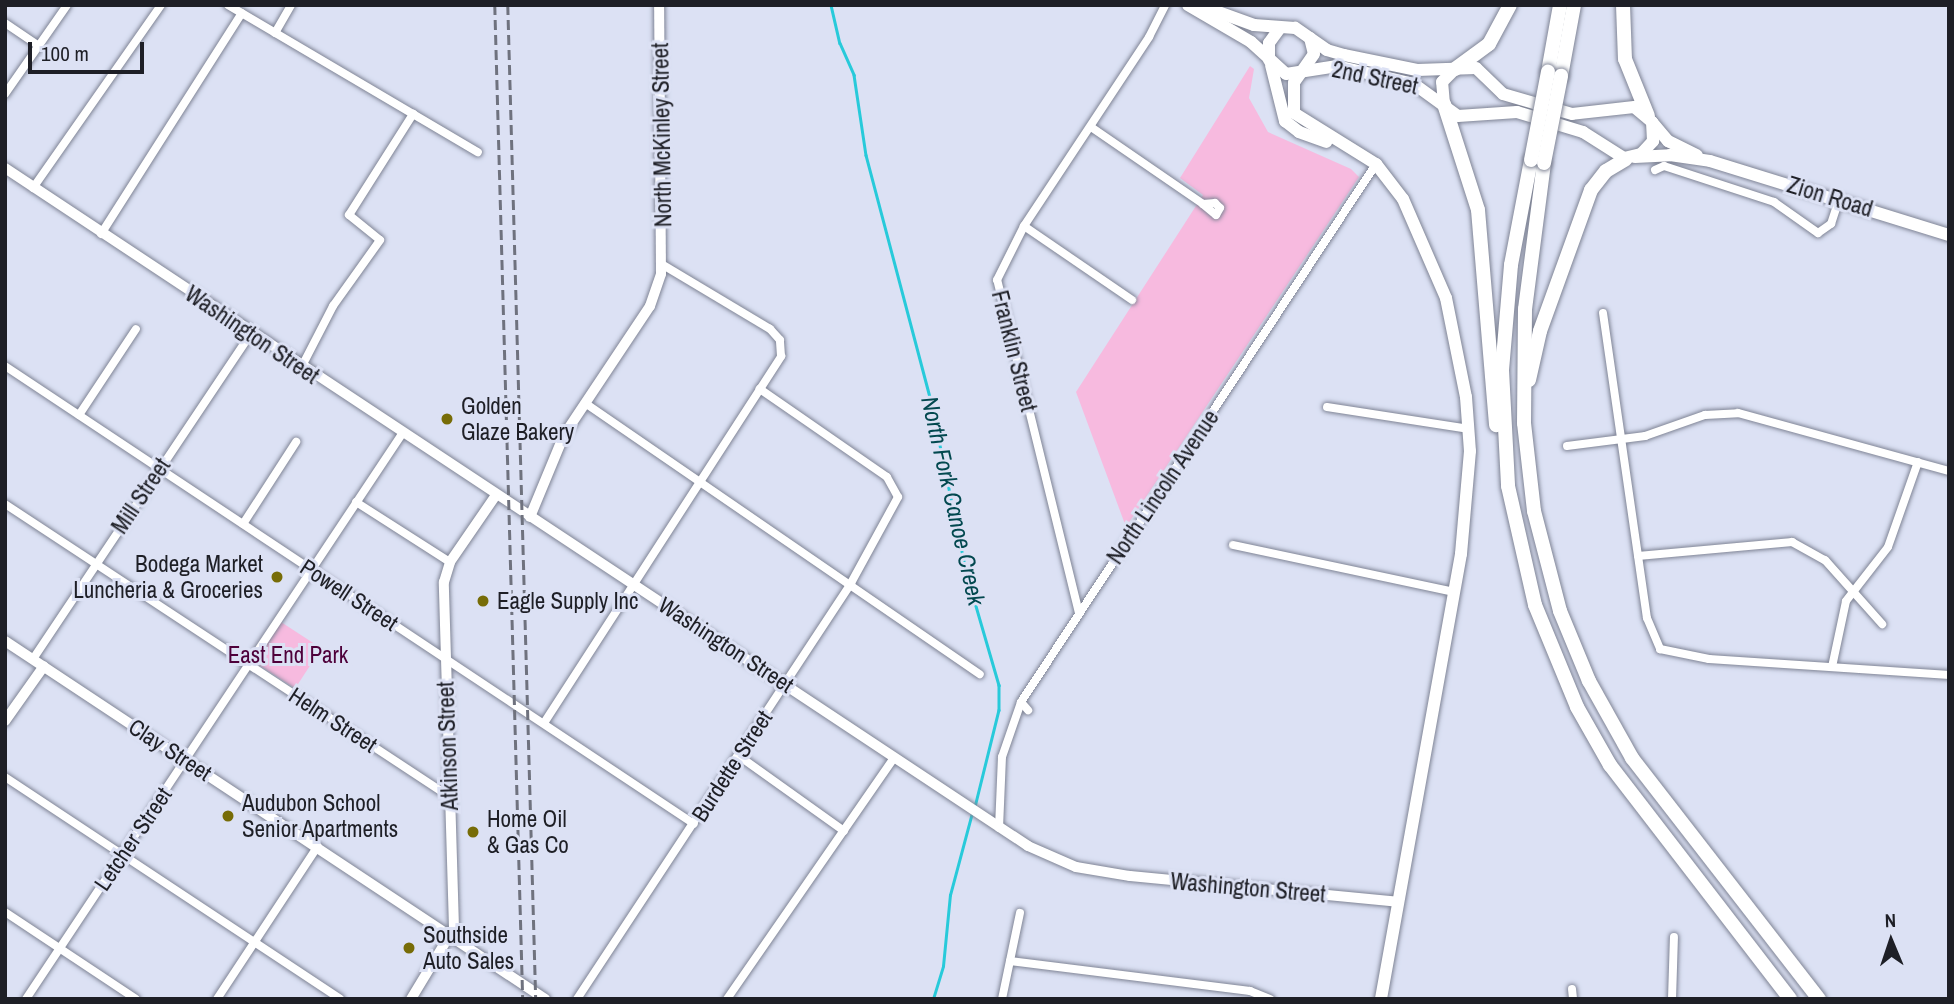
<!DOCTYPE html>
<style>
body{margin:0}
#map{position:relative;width:1954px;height:1004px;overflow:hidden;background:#dce1f4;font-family:"Archivo Narrow",sans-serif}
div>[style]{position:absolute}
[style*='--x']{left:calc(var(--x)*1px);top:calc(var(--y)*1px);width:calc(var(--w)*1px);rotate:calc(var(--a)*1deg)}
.green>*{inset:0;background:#f7badf;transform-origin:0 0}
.stream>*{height:2.5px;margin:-1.25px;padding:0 1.25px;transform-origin:1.25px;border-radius:1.25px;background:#28cada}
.roads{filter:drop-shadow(0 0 2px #7f8495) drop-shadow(0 0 2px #7f8495)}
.minor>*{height:8px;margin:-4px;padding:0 4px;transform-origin:4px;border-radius:4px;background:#fff}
.tertiary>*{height:10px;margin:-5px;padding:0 5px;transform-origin:5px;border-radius:5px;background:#fff}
.secondary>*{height:12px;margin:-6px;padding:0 6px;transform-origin:6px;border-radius:6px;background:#fff}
.primary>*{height:12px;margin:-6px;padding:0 6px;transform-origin:6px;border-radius:6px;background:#fff}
.motorway>*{height:14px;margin:-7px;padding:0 7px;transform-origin:7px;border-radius:7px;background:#fff}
.rail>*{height:2.5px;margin-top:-1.25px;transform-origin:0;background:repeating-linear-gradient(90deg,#6f727e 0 10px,transparent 0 15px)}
.bridges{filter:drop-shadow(0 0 2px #7f8495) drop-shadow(0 0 2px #7f8495)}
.motorway-bridge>*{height:14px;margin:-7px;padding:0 7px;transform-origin:7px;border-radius:7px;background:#fff}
.dots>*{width:19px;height:19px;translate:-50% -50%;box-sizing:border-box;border:4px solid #dce1f4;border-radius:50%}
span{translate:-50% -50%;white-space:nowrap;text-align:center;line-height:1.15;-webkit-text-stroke:6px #dce1f4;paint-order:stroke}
.street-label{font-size:23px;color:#1e1f26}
.poi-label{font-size:23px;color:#1e1f26}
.left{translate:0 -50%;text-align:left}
.right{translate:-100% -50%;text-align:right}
.park-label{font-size:23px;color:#4e003a}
.water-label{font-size:24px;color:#02484f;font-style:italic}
.frame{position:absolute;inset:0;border:7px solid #1e1f26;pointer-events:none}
.north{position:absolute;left:1856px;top:906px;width:70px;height:70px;-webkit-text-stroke:5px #dce1f4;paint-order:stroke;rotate:358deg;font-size:19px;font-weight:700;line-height:28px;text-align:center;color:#1e1f26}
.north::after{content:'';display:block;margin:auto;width:24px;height:32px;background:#1e1f26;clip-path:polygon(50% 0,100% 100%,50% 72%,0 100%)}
.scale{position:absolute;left:28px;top:42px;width:116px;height:32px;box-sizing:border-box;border:4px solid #1e1f26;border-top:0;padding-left:9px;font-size:21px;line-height:24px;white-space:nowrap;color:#1e1f26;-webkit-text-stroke:5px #dce1f4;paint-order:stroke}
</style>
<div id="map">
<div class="green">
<i style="clip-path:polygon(1250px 66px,1254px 69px,1249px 98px,1268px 132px,1351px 169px,1359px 177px,1126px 527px,1076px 392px,1203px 195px,1180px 178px)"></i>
<i style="left:281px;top:622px;width:48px;height:48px;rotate:33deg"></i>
</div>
<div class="stream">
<i style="--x:831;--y:5;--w:39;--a:77"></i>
<i style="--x:840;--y:43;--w:35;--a:66"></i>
<i style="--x:854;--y:75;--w:81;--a:81.5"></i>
<i style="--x:866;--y:155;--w:250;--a:75.2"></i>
<i style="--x:930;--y:397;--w:182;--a:78.3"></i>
<i style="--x:967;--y:575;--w:115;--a:73.8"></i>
<i style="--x:999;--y:685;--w:25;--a:90"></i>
<i style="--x:999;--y:710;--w:100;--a:103.9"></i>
<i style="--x:933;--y:999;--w:34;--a:-73"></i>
<i style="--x:943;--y:966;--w:71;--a:-84.4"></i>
<i style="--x:950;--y:895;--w:85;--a:-75"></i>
</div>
<div class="roads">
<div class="minor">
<i style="--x:228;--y:5;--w:290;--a:30.5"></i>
<i style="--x:5;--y:23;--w:41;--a:34.1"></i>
<i style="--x:275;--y:33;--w:32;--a:-60"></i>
<i style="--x:5;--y:94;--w:108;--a:-55.1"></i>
<i style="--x:1091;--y:127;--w:136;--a:34.5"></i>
<i style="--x:1655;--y:170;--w:10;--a:-24"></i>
<i style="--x:1664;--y:166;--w:116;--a:18.1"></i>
<i style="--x:1774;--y:202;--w:54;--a:35.2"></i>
<i style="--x:1818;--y:233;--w:16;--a:-35"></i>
<i style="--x:1831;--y:224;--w:25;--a:-72"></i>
<i style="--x:33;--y:188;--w:223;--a:-55"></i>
<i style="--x:1215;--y:203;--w:7;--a:45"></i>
<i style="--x:1220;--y:208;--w:8;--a:120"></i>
<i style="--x:1216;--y:215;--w:17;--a:-140"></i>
<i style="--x:1203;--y:204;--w:12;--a:-5"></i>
<i style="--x:1024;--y:226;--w:131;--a:34.4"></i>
<i style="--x:101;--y:234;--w:262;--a:-57.5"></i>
<i style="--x:1603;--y:313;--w:308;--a:81.8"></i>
<i style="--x:1647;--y:618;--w:34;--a:67"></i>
<i style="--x:1660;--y:649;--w:50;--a:11.5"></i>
<i style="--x:1709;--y:659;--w:241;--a:3.8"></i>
<i style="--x:5;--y:366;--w:827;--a:33.61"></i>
<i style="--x:301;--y:368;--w:70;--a:-62.7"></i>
<i style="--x:333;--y:306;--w:81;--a:-54.5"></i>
<i style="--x:380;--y:240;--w:40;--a:-141"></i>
<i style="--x:349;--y:215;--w:120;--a:-57.6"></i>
<i style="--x:585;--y:403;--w:479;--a:34.5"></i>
<i style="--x:1327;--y:407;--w:144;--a:8.8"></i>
<i style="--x:79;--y:415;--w:103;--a:-56.5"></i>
<i style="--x:1567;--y:446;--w:79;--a:-7.3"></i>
<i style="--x:1645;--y:436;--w:64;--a:-19.3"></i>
<i style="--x:1705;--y:415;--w:33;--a:-3"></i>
<i style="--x:1738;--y:413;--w:219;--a:15.4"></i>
<i style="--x:356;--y:502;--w:112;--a:32.6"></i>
<i style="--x:5;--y:504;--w:533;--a:33.36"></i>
<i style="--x:243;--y:524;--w:98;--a:-57.1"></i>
<i style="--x:1233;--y:545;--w:227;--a:12"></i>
<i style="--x:1638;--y:556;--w:155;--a:-5.2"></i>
<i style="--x:1792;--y:542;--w:38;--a:29"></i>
<i style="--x:1825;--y:560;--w:86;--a:48.3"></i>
<i style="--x:1079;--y:613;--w:343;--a:-103.8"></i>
<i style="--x:997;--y:280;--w:60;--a:-63.4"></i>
<i style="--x:1024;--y:226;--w:227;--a:-56.5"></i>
<i style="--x:1149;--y:37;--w:36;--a:-63"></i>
<i style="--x:33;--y:659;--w:392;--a:-56.2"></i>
<i style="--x:1832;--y:667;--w:67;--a:-78"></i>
<i style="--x:1846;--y:601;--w:68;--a:-52.1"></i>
<i style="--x:1888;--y:547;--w:90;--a:-70.6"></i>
<i style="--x:1021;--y:702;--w:11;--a:49"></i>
<i style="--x:544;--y:723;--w:437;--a:-57.1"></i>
<i style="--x:781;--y:356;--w:16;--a:-94"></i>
<i style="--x:780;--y:340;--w:15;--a:-132"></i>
<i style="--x:770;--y:329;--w:125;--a:-149.1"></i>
<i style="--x:739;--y:756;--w:129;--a:35.5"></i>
<i style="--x:5;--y:777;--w:402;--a:33.5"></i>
<i style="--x:999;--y:828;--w:71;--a:-87.6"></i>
<i style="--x:1002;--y:757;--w:58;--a:-70.9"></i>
<i style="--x:1021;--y:702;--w:645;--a:-56.58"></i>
<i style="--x:5;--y:912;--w:157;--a:33.6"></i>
<i style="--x:1010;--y:961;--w:242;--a:7.1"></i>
<i style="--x:1250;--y:991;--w:22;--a:22"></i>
<i style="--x:1572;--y:989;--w:10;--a:84"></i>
<i style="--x:26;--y:999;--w:679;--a:-56.36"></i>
<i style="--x:217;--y:999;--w:183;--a:-56.6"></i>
<i style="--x:577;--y:999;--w:498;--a:-56.6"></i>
<i style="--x:851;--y:583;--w:98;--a:-61.3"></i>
<i style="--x:898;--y:497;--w:23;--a:-119"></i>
<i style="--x:887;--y:477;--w:155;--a:-145.3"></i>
<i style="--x:727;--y:999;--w:293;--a:-55.3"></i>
<i style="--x:1002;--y:999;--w:88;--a:-78.2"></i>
<i style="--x:1672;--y:999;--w:62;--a:-88.2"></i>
</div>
<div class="tertiary">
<i style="--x:5;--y:168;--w:1227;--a:33.53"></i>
<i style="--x:1028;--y:846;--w:52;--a:23.6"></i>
<i style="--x:1076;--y:867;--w:55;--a:9.5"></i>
<i style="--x:1130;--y:876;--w:269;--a:5.5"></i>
<i style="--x:530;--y:517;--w:89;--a:-67.5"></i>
<i style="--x:564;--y:435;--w:155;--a:-56.3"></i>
<i style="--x:650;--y:306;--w:34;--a:-71"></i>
<i style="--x:661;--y:274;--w:269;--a:-90.4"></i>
<i style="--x:5;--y:641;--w:648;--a:33.54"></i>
<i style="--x:5;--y:721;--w:67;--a:-54.7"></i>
<i style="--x:411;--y:999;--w:83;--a:-58.8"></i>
<i style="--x:454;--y:928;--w:346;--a:-91.7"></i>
<i style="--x:444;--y:582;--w:21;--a:-73"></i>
<i style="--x:450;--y:562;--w:81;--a:-55.5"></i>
</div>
<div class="secondary">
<i style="--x:1652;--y:122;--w:25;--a:50"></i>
<i style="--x:1668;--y:141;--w:32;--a:26"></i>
<i style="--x:1635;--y:157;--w:35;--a:-3"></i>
<i style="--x:1670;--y:155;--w:40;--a:8.5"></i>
<i style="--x:1710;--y:161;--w:250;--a:17.2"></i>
</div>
<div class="primary">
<i style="--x:1188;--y:5;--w:73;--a:30.4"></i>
<i style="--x:1251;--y:42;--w:47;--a:42.4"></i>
<i style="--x:1286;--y:74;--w:52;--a:-8.9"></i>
<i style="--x:1337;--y:66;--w:79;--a:13.2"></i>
<i style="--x:1414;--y:84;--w:54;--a:36"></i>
<i style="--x:1458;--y:116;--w:59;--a:-3.9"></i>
<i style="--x:1517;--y:112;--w:69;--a:16.9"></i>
<i style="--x:1583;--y:132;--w:49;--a:32.4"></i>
<i style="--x:1624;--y:158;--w:17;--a:-13"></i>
<i style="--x:1641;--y:154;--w:18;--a:-47"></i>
<i style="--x:1653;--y:141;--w:19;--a:-93"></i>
<i style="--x:1652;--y:122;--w:23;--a:-140"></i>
<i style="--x:1634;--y:107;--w:62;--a:173.6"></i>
<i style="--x:1572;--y:114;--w:72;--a:-163.8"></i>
<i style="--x:1503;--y:94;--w:37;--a:-136"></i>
<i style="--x:1476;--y:68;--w:59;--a:178.1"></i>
<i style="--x:1417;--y:70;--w:75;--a:-168.4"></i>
<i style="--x:1344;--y:55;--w:18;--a:-164"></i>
<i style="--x:1327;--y:50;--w:39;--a:-145"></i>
<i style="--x:1295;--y:28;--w:41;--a:-175.8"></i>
<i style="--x:1254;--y:25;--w:59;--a:-160"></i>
<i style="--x:1310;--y:38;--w:16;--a:76"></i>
<i style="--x:1314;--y:54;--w:35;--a:125"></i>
<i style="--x:1294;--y:83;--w:30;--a:90"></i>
<i style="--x:1294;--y:113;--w:97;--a:31.9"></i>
<i style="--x:1376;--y:164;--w:44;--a:52.4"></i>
<i style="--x:1403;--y:199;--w:108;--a:66.5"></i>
<i style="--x:1446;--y:298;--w:101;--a:78.6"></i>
<i style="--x:1466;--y:397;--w:54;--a:85.8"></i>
<i style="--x:1470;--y:451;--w:103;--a:95"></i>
<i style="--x:1461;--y:554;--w:452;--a:100.2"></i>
<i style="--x:1269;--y:60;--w:17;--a:-90"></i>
<i style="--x:1269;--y:43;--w:19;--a:-54"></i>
<i style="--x:1271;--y:65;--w:58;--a:76"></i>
<i style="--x:1285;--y:121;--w:18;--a:38"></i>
<i style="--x:1299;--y:132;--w:29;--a:20"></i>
<i style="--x:1444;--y:104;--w:22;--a:-95"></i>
<i style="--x:1442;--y:82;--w:18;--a:-45"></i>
</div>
<div class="motorway">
<i style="--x:1623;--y:5;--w:54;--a:87.9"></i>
<i style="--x:1625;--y:59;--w:61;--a:68"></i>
<i style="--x:1455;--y:69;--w:42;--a:-36.3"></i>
<i style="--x:1489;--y:44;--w:44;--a:-61.7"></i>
<i style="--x:1548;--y:72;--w:68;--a:-79.8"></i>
<i style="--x:1561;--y:76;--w:72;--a:-79.6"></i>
<i style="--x:1444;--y:104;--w:111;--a:72.2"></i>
<i style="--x:1478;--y:210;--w:216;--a:85.2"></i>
<i style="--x:1531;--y:160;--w:107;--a:100.8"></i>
<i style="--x:1511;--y:265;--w:105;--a:94.9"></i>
<i style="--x:1502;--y:370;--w:116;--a:87"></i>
<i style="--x:1508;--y:486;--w:122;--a:77.2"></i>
<i style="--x:1535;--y:605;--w:110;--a:67.6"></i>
<i style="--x:1577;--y:707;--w:67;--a:60.4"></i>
<i style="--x:1610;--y:765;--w:295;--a:52.4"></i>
<i style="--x:1544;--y:163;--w:147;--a:97.4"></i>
<i style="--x:1525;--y:309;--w:114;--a:90.5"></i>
<i style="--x:1524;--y:423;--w:89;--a:83.5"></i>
<i style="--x:1534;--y:511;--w:103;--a:75.4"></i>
<i style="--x:1560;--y:611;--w:76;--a:67.5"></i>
<i style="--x:1589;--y:681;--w:88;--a:60.8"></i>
<i style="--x:1632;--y:758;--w:305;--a:52.2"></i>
<i style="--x:1529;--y:380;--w:50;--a:-77.3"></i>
<i style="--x:1540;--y:331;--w:150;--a:-70.1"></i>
<i style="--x:1591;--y:190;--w:24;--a:-52"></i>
<i style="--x:1606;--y:171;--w:23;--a:-31"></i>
</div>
</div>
<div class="rail">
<i style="--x:495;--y:5;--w:994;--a:88.39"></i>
<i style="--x:508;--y:5;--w:994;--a:88.39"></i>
</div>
<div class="bridges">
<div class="motorway-bridge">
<i style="--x:1531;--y:160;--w:90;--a:-79.1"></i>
<i style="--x:1544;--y:163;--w:89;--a:-78.9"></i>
</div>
</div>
<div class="dots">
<i style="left:447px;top:419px;background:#776c07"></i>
<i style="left:277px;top:577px;background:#776c07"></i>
<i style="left:483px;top:601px;background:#776c07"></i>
<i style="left:228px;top:816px;background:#776c07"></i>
<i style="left:473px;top:832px;background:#776c07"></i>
<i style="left:409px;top:948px;background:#776c07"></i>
</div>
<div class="street-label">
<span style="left:1375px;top:78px;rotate:12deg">2nd Street</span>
<span style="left:662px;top:135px;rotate:-91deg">North McKinley Street</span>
<span style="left:1830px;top:197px;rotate:17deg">Zion Road</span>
<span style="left:252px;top:335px;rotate:34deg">Washington Street</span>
<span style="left:1014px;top:351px;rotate:76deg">Franklin Street</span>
<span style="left:1163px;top:487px;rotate:-56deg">North Lincoln Avenue</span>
<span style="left:141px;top:496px;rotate:-56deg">Mill Street</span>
<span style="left:349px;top:595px;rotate:33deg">Powell Street</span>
<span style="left:726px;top:645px;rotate:33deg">Washington Street</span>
<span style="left:333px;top:720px;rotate:33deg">Helm Street</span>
<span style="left:448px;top:746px;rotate:-92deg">Atkinson Street</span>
<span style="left:170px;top:750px;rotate:33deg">Clay Street</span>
<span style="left:732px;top:766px;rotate:-57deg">Burdette Street</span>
<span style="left:133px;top:839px;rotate:-56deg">Letcher Street</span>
<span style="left:1248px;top:888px;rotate:5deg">Washington Street</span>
</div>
<div class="poi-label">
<span class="left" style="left:461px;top:419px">Golden<br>Glaze Bakery</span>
<span class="right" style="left:263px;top:577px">Bodega Market<br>Luncheria &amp; Groceries</span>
<span class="left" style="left:497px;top:601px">Eagle Supply Inc</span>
<span class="left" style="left:242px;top:816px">Audubon School<br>Senior Apartments</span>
<span class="left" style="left:487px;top:832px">Home Oil<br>&amp; Gas Co</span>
<span class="left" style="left:423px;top:948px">Southside<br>Auto Sales</span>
</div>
<div class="park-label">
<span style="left:288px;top:655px">East End Park</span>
</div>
<div class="water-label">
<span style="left:953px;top:501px;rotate:77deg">North Fork Canoe Creek</span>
</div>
<div class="frame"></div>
<div class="north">N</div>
<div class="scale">100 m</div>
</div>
